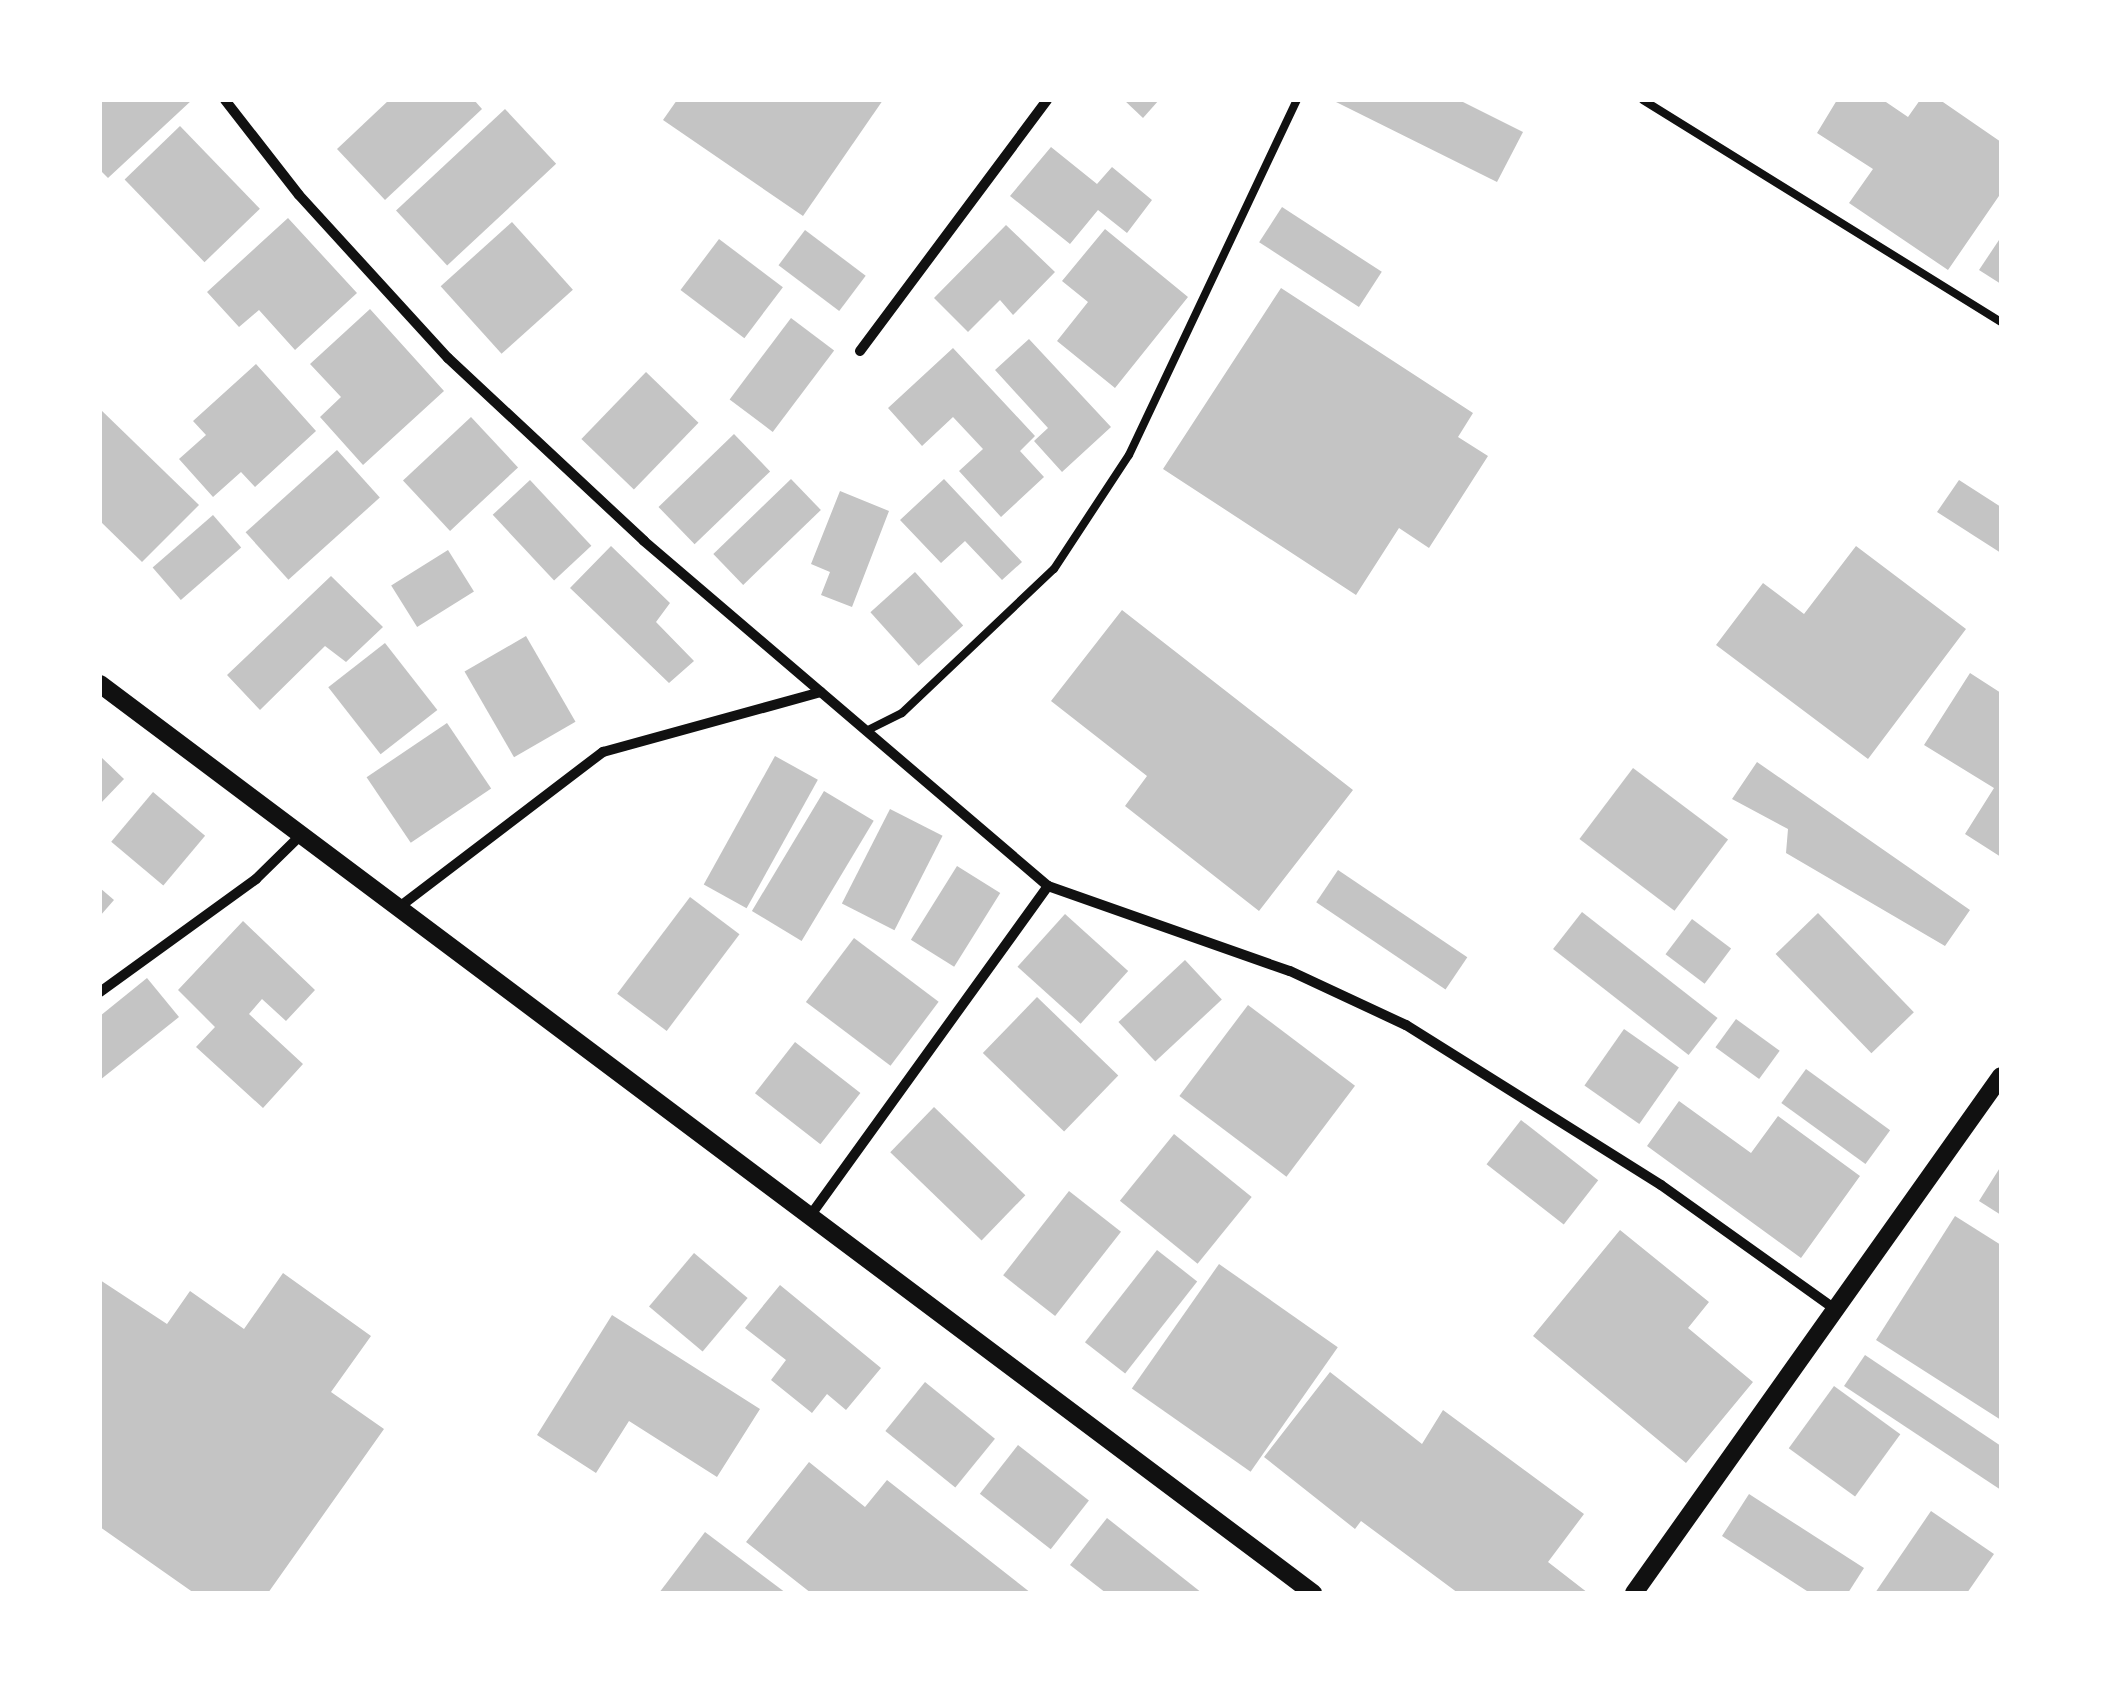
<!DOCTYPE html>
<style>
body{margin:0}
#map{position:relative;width:2101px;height:1693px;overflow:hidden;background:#fff;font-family:Commissioner,sans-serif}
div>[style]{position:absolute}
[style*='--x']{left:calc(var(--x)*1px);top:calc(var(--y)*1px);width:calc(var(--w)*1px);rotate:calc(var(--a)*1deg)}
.building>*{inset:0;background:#c4c4c4;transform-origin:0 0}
.service>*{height:8px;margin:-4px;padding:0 4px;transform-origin:4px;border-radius:4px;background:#111}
.minor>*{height:10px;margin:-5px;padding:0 5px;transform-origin:5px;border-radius:5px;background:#111}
.tertiary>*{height:18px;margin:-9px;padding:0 9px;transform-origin:9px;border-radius:9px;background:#111}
span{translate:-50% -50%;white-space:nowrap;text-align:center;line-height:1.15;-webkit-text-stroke:10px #fff;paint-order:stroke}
.frame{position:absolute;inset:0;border:102px solid #fff;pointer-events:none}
</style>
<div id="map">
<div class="building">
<i style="clip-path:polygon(100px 100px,192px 100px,108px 178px,100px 170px)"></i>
<i style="clip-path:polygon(389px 100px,474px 100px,482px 109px,385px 200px,337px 149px)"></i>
<i style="clip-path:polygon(677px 100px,883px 100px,803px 216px,663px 120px)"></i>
<i style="clip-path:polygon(1124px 100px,1159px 100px,1143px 118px)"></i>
<i style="clip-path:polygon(1332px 100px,1459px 100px,1523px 132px,1497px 182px)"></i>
<i style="clip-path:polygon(1837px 100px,1883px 100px,1908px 117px,1920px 100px,1940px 100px,2001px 142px,2001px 193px,1948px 270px,1849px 203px,1873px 169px,1817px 133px)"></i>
<i style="left:505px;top:109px;width:75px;height:149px;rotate:47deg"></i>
<i style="left:180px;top:126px;width:115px;height:77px;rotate:46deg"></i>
<i style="clip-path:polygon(1051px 147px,1097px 184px,1112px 167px,1152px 200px,1127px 233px,1098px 210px,1070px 244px,1010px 196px)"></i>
<i style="left:1282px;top:207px;width:119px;height:42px;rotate:33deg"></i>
<i style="clip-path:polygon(288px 218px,357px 293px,295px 350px,259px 310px,239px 327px,207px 292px)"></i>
<i style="left:512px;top:222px;width:91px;height:96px;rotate:48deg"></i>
<i style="clip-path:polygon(1006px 225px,1055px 272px,1013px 315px,1000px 300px,968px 332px,934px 298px)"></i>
<i style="clip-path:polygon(1105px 229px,1188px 297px,1115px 388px,1057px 341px,1088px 302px,1062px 281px)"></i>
<i style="left:805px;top:230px;width:76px;height:44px;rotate:37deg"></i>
<i style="clip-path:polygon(2001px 237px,2001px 284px,1979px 270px)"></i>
<i style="left:719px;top:239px;width:80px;height:64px;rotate:37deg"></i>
<i style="clip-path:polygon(1281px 288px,1473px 413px,1458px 437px,1488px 456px,1429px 548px,1399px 528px,1356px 595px,1163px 469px)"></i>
<i style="clip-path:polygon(370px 309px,444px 391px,363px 465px,320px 417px,341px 397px,310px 364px)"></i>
<i style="left:791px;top:318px;width:54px;height:102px;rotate:37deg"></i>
<i style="clip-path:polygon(1029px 339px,1111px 427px,1062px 472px,1034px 441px,1048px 428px,995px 370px)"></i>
<i style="clip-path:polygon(953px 348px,1035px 436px,1020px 451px,1044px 477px,1001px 517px,959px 471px,983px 449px,953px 417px,922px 446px,888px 408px)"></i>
<i style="clip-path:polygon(256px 364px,316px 431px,255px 487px,241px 472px,213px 497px,179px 459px,206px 435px,193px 421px)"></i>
<i style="left:646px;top:372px;width:73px;height:93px;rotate:44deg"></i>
<i style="clip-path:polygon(100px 409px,199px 505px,142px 562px,100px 521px)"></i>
<i style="left:471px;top:417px;width:69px;height:93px;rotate:47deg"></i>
<i style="left:734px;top:434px;width:52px;height:105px;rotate:46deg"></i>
<i style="left:337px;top:450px;width:64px;height:123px;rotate:48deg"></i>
<i style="left:791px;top:479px;width:43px;height:108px;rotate:46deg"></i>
<i style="clip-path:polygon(944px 479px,1022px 562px,1002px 580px,965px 541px,941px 563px,900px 520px)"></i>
<i style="left:530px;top:480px;width:90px;height:51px;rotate:47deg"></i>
<i style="clip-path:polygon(1959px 480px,2001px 507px,2001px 553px,1937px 512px)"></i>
<i style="clip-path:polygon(840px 491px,889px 511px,852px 607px,821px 595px,830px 572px,811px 564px)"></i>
<i style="left:213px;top:515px;width:43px;height:80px;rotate:49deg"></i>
<i style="clip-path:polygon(611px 546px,670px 603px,656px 622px,694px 661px,669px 683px,570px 588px)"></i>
<i style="clip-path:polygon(1856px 546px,1966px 629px,1868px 759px,1716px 645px,1763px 583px,1804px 614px)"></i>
<i style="left:448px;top:550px;width:49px;height:67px;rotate:58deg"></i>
<i style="left:915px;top:572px;width:72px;height:60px;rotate:48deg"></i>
<i style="clip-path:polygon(331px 576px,383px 627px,346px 662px,325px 646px,260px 710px,227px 675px)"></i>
<i style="clip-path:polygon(1122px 610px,1353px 790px,1259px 911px,1125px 806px,1147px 776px,1051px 701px)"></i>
<i style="left:526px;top:636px;width:99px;height:71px;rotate:60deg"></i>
<i style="left:385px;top:643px;width:85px;height:72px;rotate:52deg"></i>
<i style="clip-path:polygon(1970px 673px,2001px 693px,2001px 857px,1965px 834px,1994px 788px,1924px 745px)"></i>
<i style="left:447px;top:723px;width:79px;height:97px;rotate:56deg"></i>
<i style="clip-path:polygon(100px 756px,124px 779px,100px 804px)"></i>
<i style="left:775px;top:756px;width:49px;height:147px;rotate:29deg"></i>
<i style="clip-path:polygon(1757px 762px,1970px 910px,1945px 946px,1786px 853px,1788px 829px,1732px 799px)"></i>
<i style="left:1633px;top:768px;width:119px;height:89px;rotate:37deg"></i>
<i style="left:824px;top:791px;width:58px;height:140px;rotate:31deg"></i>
<i style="left:153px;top:792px;width:68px;height:65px;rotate:40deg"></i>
<i style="left:890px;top:809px;width:59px;height:106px;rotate:27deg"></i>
<i style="left:957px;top:866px;width:51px;height:87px;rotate:32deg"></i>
<i style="left:1338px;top:870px;width:156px;height:39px;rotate:34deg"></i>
<i style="clip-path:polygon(100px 888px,114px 900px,100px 916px)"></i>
<i style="left:690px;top:897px;width:62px;height:121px;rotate:37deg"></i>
<i style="left:1582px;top:912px;width:172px;height:47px;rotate:38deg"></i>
<i style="left:1818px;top:913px;width:138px;height:59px;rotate:46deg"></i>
<i style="left:1065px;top:914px;width:85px;height:71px;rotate:42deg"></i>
<i style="left:1692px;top:919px;width:49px;height:44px;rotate:37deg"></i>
<i style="clip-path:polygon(243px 921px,315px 990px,286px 1021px,262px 999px,249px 1014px,303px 1064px,263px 1108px,196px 1047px,215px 1027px,178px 990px)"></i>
<i style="left:854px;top:938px;width:106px;height:80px;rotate:37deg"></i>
<i style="left:1185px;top:960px;width:54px;height:91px;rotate:47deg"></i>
<i style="clip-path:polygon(147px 978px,179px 1017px,100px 1080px,100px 1016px)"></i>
<i style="left:1037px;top:997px;width:113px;height:78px;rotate:44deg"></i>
<i style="left:1248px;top:1005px;width:134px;height:114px;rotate:37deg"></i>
<i style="left:1736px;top:1019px;width:54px;height:35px;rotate:36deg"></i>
<i style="left:1624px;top:1029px;width:67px;height:69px;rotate:35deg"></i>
<i style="left:795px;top:1042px;width:83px;height:65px;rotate:38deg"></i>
<i style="left:1806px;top:1069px;width:104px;height:42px;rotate:36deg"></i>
<i style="clip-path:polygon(1679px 1101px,1751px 1153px,1778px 1116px,1860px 1176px,1801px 1258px,1647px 1146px)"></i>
<i style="left:934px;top:1107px;width:127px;height:63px;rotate:44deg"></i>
<i style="left:1521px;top:1120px;width:98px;height:56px;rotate:38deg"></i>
<i style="left:1174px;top:1134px;width:100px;height:86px;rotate:39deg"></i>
<i style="clip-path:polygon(2001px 1166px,2001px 1215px,1979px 1201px)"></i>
<i style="left:1069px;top:1191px;width:66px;height:107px;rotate:38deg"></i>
<i style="clip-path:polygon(1955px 1216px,2001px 1245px,2001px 1420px,1876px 1340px)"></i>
<i style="clip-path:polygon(1620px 1230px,1709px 1302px,1688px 1328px,1753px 1382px,1686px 1463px,1533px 1336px)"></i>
<i style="left:1157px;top:1250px;width:51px;height:117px;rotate:38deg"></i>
<i style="left:694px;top:1253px;width:70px;height:70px;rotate:40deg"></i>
<i style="left:1219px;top:1264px;width:145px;height:152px;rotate:35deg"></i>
<i style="clip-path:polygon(283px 1273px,371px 1336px,331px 1392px,384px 1429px,268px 1593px,194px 1593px,100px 1527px,100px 1280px,167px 1324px,190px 1291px,244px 1329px)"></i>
<i style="clip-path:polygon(780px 1285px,881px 1368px,846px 1410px,827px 1394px,812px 1413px,771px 1380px,786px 1360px,745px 1328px)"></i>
<i style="clip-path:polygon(612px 1315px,760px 1409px,717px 1477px,629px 1421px,596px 1473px,537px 1435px)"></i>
<i style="clip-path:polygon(1865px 1355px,2001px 1446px,2001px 1490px,1844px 1386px)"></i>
<i style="clip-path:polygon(1330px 1372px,1422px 1444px,1443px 1410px,1584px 1514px,1548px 1562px,1588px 1593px,1458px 1593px,1361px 1521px,1355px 1529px,1264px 1457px)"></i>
<i style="left:925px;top:1382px;width:90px;height:63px;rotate:39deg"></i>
<i style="left:1834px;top:1386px;width:82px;height:77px;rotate:36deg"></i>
<i style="left:1018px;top:1445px;width:90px;height:62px;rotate:38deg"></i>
<i style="clip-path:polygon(809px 1462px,865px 1507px,887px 1480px,1031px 1593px,811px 1593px,746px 1542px)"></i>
<i style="clip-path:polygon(1749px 1494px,1864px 1568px,1848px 1593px,1810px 1593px,1722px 1536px)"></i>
<i style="clip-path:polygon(1931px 1511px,1994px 1554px,1967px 1593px,1875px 1593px)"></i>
<i style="clip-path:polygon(1107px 1518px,1202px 1593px,1106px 1593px,1070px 1565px)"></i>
<i style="clip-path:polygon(705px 1532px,786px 1593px,659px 1593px)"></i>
</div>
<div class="service">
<i style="--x:1643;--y:100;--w:421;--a:31.8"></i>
<i style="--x:866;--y:731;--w:40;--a:-26.6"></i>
<i style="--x:902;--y:713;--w:209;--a:-43.5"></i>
<i style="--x:1054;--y:569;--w:136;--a:-56.7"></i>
<i style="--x:1129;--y:455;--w:393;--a:-64.7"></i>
</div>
<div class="minor">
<i style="--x:225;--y:100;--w:120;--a:52.1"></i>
<i style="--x:299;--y:195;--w:221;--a:47.6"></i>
<i style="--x:448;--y:358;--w:268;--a:43"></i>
<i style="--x:644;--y:541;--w:531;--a:40.5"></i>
<i style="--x:1048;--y:886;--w:256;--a:19.4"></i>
<i style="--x:1290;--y:971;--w:128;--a:25"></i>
<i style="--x:1406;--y:1025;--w:301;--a:32.1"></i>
<i style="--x:1661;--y:1185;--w:215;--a:35.5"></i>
<i style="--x:860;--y:351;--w:313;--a:-53.3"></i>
<i style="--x:398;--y:908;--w:258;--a:-37.3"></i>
<i style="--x:603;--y:752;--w:226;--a:-15.4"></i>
<i style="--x:100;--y:992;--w:193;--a:-35.9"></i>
<i style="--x:256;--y:879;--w:63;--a:-44.4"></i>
<i style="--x:810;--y:1216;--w:407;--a:-54.2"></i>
</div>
<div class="tertiary">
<i style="--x:100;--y:684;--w:1516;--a:36.85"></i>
<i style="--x:1634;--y:1593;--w:634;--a:-54.63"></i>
</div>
<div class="frame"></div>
</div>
